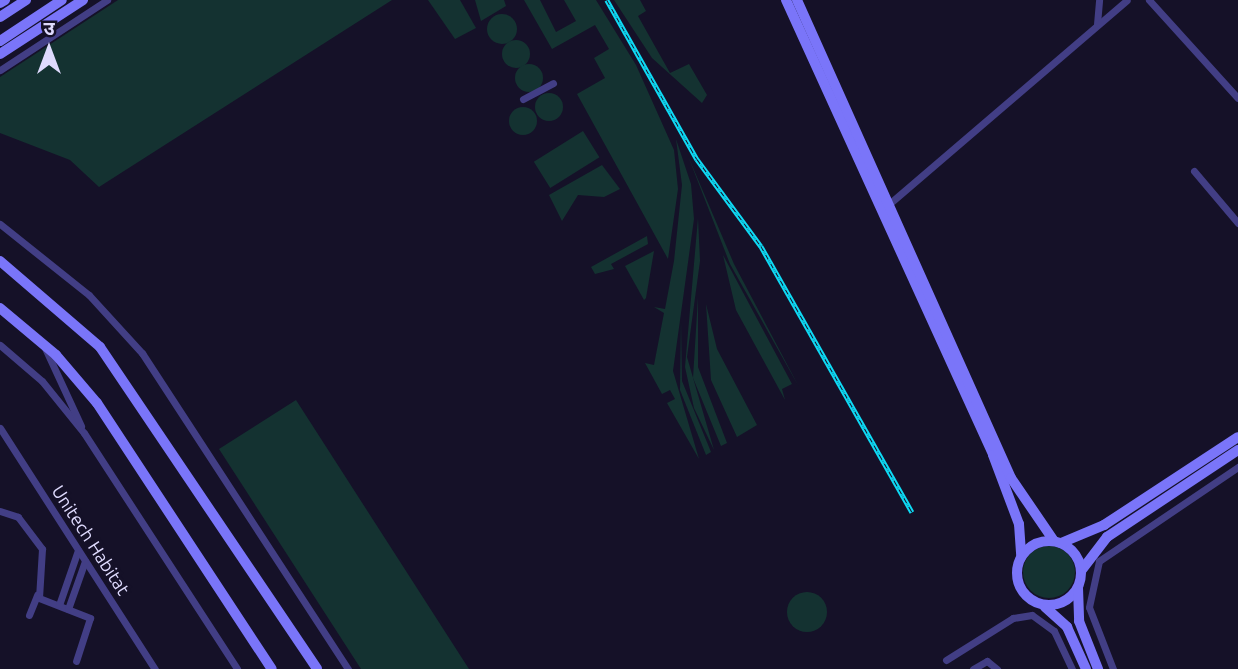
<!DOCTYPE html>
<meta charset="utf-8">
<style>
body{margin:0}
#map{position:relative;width:1238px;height:669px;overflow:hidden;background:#151128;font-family:Ubuntu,"Noto Sans Devanagari",sans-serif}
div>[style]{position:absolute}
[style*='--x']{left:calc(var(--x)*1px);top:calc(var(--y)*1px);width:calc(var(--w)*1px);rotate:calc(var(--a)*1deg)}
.green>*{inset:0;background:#143231;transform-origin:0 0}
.round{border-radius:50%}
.street>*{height:7px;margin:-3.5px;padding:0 3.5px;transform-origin:3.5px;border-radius:3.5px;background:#423e85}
.secondary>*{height:10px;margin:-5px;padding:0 5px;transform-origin:5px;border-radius:5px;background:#7a75f9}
.secondary>.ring{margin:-5px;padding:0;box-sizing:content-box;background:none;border:10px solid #7a75f9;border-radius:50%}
.rail>*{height:4.5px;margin-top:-2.25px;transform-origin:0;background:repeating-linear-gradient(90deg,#151128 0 5px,#0edbf5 0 10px);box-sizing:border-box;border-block:2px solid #0edbf5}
span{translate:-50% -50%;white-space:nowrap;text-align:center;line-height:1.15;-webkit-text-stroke:6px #151128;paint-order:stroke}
.street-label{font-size:18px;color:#dedafd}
.north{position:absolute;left:14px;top:14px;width:70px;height:70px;-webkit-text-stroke:5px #151128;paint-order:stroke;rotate:0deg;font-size:19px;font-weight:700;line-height:28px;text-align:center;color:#dedafd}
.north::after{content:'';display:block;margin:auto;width:24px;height:32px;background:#dedafd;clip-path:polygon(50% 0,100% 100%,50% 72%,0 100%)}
</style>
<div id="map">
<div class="green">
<i style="clip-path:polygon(118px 0,392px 0,99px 187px,70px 160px,0 133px,0 77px)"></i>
<i style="clip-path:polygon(428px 0,460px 0,476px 28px,455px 39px)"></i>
<i style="clip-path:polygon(475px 0,504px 0,506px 6px,481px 21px)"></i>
<i style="clip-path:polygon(524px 0,540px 0,556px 32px,576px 21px,564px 0,596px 0,636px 65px,674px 150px,678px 189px,668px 259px,577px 94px,605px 78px,594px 58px,609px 49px,595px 25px,552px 49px)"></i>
<i style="clip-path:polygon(614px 0,640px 0,646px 11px,638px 16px,670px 73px,689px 64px,707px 95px,702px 103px,652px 58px)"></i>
<i class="round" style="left:487px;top:14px;width:30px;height:30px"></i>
<i class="round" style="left:502px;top:40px;width:28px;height:28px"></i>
<i class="round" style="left:515px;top:64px;width:28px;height:28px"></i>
<i class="round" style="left:535px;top:93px;width:28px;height:28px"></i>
<i class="round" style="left:509px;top:107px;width:28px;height:28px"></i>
<i style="left:583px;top:131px;width:31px;height:58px;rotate:58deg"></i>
<i style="clip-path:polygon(676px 139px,691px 184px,694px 219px,673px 371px,699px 459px,667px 403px,675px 399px,670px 390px,662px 394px,645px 363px,654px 365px,664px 313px,654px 307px,665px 309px,674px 261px,682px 185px)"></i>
<i style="clip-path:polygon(688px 156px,734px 264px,799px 387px,730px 264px)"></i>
<i style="clip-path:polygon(602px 165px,620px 189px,604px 197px,578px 195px,562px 221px,549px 195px)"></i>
<i style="clip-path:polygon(698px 218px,700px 261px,687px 357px,714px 450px,694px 408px,685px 367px)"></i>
<i style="clip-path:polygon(647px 236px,648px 244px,611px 264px,614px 269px,595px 274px,591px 267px)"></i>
<i style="clip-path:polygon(654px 251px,646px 298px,644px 300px,625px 266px)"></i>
<i style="clip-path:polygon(723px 255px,792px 384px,782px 389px,785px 400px,736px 310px)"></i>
<i style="clip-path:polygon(698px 297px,698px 367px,727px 443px,721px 446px,693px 378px)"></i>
<i style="clip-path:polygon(706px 304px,717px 349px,757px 425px,737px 437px,711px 380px)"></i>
<i style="clip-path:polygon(681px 320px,682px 381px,711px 452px,706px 455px,680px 390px)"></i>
<i style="clip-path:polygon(296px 400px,469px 669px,361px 669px,219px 449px)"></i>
<i class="round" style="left:1023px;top:546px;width:52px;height:52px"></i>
<i class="round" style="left:787px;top:592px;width:40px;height:40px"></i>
</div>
<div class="street">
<i style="--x:1149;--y:0;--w:132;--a:47.8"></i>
<i style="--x:1097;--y:24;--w:24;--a:-85"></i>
<i style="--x:0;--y:70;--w:128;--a:-33.2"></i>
<i style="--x:523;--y:99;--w:34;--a:-28"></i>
<i style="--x:1194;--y:171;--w:68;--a:49.8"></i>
<i style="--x:889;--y:204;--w:313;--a:-40.6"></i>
<i style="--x:0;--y:224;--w:114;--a:38.6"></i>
<i style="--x:89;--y:295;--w:79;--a:47.6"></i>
<i style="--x:142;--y:353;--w:377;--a:56.9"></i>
<i style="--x:0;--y:345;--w:55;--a:40.6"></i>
<i style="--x:42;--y:381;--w:67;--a:51.1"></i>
<i style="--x:84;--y:433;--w:281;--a:57"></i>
<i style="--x:45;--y:348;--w:86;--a:65.2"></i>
<i style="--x:0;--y:428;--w:287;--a:57.3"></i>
<i style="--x:0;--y:511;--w:19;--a:18"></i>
<i style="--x:18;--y:517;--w:40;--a:53"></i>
<i style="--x:42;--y:549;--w:49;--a:93.5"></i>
<i style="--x:39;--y:598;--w:55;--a:21.4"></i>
<i style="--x:90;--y:618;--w:45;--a:108"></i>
<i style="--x:59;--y:605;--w:58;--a:-70.9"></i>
<i style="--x:68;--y:609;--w:51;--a:-70.5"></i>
<i style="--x:29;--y:615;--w:22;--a:-68"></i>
<i style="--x:946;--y:660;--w:79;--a:-32.1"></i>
<i style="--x:1013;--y:618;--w:19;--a:-9"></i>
<i style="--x:1032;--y:615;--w:27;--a:36"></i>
<i style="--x:1054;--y:631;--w:42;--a:64.7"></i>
<i style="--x:973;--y:669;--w:16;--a:-30"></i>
<i style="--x:987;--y:661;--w:13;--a:39"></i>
<i style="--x:1113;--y:669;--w:66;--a:-111.2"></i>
<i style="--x:1089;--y:607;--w:47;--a:-77.7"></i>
<i style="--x:1099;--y:561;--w:168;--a:-34.1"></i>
</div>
<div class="secondary">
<i style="--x:786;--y:0;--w:500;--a:65.5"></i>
<i style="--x:993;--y:455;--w:74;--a:69.4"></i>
<i style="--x:1019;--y:524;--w:31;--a:86"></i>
<i style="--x:797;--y:0;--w:524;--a:65.88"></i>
<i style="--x:1011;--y:478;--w:76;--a:55.7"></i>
<i style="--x:0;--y:3;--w:6;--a:-31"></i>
<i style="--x:0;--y:17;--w:31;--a:-33"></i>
<i style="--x:0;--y:41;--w:74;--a:-33.5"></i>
<i style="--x:0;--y:54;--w:99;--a:-33"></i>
<i style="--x:0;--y:261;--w:132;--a:40.7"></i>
<i style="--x:100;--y:347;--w:388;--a:56"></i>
<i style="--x:0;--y:308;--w:73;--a:40"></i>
<i style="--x:56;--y:355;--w:63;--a:49.5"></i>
<i style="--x:97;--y:403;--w:318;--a:56.7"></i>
<i class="ring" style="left:1017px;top:541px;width:54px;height:54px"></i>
<i style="--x:1061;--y:543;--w:47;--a:-22.7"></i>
<i style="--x:1104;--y:525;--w:160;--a:-33.3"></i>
<i style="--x:1081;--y:571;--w:43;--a:-52.6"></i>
<i style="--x:1107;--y:537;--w:157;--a:-33.6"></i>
<i style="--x:1078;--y:588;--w:33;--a:88"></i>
<i style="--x:1079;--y:621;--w:52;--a:68.4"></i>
<i style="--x:1045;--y:607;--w:30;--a:42"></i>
<i style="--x:1067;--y:627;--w:46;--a:65.7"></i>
</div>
<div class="rail">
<i style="--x:607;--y:0;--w:183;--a:60.5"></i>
<i style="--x:697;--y:159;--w:108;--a:53.7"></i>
<i style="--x:761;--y:246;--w:306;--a:60.4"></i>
</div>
<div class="street-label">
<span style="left:91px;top:540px;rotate:57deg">Unitech Habitat</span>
</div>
<div class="north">उ</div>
</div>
